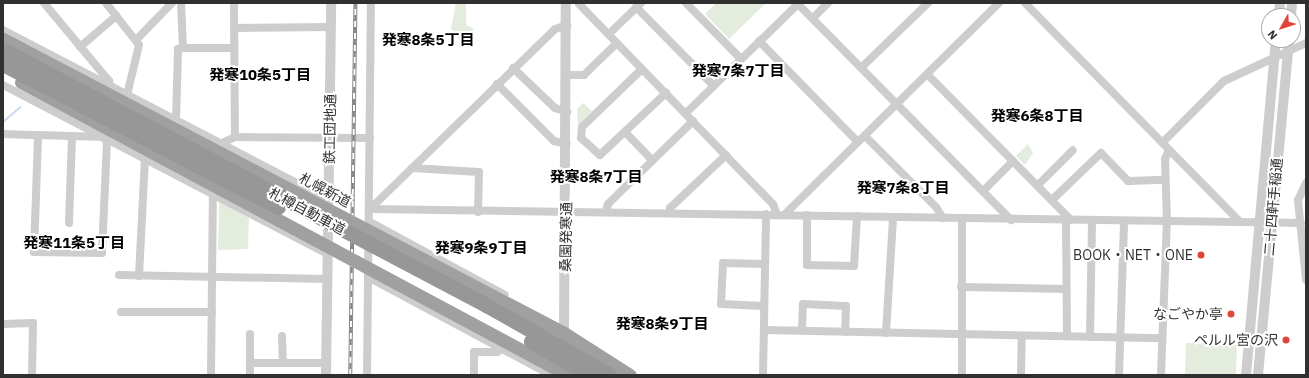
<!DOCTYPE html>
<meta charset="utf-8">
<style>
body{margin:0}
#map{position:relative;width:1309px;height:378px;overflow:hidden;background:#fff;font-family:"IBM Plex Sans","Noto Sans JP",sans-serif}
div>[style]{position:absolute}
[style*='--x']{left:calc(var(--x)*1px);top:calc(var(--y)*1px);width:calc(var(--w)*1px);rotate:calc(var(--a)*1deg)}
.green>*{inset:0;background:#e4ecde;transform-origin:0 0}
.stream>*{height:2px;margin:-1px;padding:0 1px;transform-origin:1px;border-radius:1px;background:#cbdaeb}
.minor>*{height:8px;margin:-4px;padding:0 4px;transform-origin:4px;border-radius:4px;background:#cdcdcd}
.tertiary>*{height:10px;margin:-5px;padding:0 5px;transform-origin:5px;border-radius:5px;background:#cdcdcd}
.trunk>*{height:13px;margin:-6.5px;padding:0 6.5px;transform-origin:6.5px;border-radius:6.5px;background:#a0a0a0}
.rail>*{height:3.5px;margin-top:-1.75px;transform-origin:0;background:repeating-linear-gradient(90deg,#fff 0 6px,#858585 0 12px);box-sizing:border-box;border-block:1px solid #858585}
.trunk-bridge>*{height:13px;margin:-6.5px;padding:0 6.5px;transform-origin:6.5px;border-radius:6.5px;background:#a0a0a0}
.motorway-bridge>*{height:15px;margin:-7.5px;padding:0 7.5px;transform-origin:7.5px;border-radius:7.5px;background:#979797}
.dots>*{width:11px;height:11px;translate:-50% -50%;box-sizing:border-box;border:2px solid #fff;border-radius:50%}
span{translate:-50% -50%;white-space:nowrap;text-align:center;line-height:1.15;-webkit-text-stroke:4px #fff;paint-order:stroke}
.street-label{font-size:14px;color:#303030}
.poi-label{font-size:14px;color:#303030}
.right{translate:-100% -50%;text-align:right}
.neighbourhood-label{font-size:15px;color:#000;font-weight:700}
.frame{position:absolute;inset:0;border:4px solid #303030;pointer-events:none}
.north{position:absolute;left:1261px;top:8px;width:40px;height:40px;box-sizing:border-box;background:#fff;border:1px solid #acacac;border-radius:50%;rotate:231deg;font-size:11px;font-weight:700;line-height:16px;text-align:center;color:#303030}
.north::after{content:'';display:block;margin:auto;width:14px;height:18px;background:#e14438;clip-path:polygon(50% 0,100% 100%,50% 72%,0 100%)}
</style>
<div id="map">
<div class="green">
<i style="clip-path:polygon(456px 3px,466px 3px,466px 25px,473px 28px,473px 31px,466px 35px,463px 45px,451px 28px)"></i>
<i style="clip-path:polygon(716px 3px,766px 3px,729px 39px,705px 14px)"></i>
<i style="clip-path:polygon(583px 103px,592px 111px,578px 125px,577px 109px)"></i>
<i style="clip-path:polygon(1028px 144px,1033px 153px,1025px 165px,1016px 156px)"></i>
<i style="clip-path:polygon(219px 201px,249px 217px,248px 249px,218px 250px)"></i>
<i style="left:1186px;top:343px;width:51px;height:32px;rotate:2deg"></i>
</div>
<div class="stream">
<i style="--x:3;--y:122;--w:23;--a:-41"></i>
</div>
<div class="minor">
<i style="--x:44;--y:3;--w:102;--a:50.2"></i>
<i style="--x:109;--y:81;--w:4;--a:104"></i>
<i style="--x:106;--y:3;--w:53;--a:51.8"></i>
<i style="--x:139;--y:45;--w:51;--a:103.5"></i>
<i style="--x:234;--y:3;--w:134;--a:89.6"></i>
<i style="--x:686;--y:3;--w:78;--a:45.5"></i>
<i style="--x:797;--y:3;--w:305;--a:45.4"></i>
<i style="--x:1025;--y:3;--w:307;--a:45.5"></i>
<i style="--x:579;--y:4;--w:279;--a:45.9"></i>
<i style="--x:773;--y:204;--w:12;--a:70"></i>
<i style="--x:636;--y:7;--w:110;--a:45.4"></i>
<i style="--x:813;--y:18;--w:21;--a:-45"></i>
<i style="--x:234;--y:28;--w:97;--a:-0.6"></i>
<i style="--x:3;--y:30;--w:368;--a:27.5"></i>
<i style="--x:609;--y:34;--w:45;--a:-44.1"></i>
<i style="--x:136;--y:40;--w:52;--a:-45.8"></i>
<i style="--x:759;--y:41;--w:141;--a:45.6"></i>
<i style="--x:80;--y:47;--w:48;--a:-40.7"></i>
<i style="--x:183;--y:48;--w:51;--a:0"></i>
<i style="--x:862;--y:67;--w:92;--a:-44.1"></i>
<i style="--x:513;--y:68;--w:58;--a:43.6"></i>
<i style="--x:555;--y:108;--w:13;--a:18"></i>
<i style="--x:642;--y:69;--w:83;--a:136"></i>
<i style="--x:582;--y:127;--w:11;--a:95"></i>
<i style="--x:581;--y:138;--w:25;--a:42"></i>
<i style="--x:600;--y:155;--w:91;--a:-43.2"></i>
<i style="--x:927;--y:74;--w:205;--a:45.4"></i>
<i style="--x:567;--y:75;--w:17;--a:0"></i>
<i style="--x:584;--y:75;--w:46;--a:-44.1"></i>
<i style="--x:497;--y:84;--w:81;--a:45"></i>
<i style="--x:554;--y:141;--w:13;--a:13"></i>
<i style="--x:3;--y:85;--w:366;--a:27.5"></i>
<i style="--x:686;--y:113;--w:156;--a:-44.2"></i>
<i style="--x:176;--y:121;--w:72;--a:-88.4"></i>
<i style="--x:178;--y:49;--w:5;--a:-11"></i>
<i style="--x:183;--y:48;--w:45;--a:-92.5"></i>
<i style="--x:625;--y:132;--w:39;--a:46"></i>
<i style="--x:3;--y:134;--w:35;--a:2"></i>
<i style="--x:38;--y:135;--w:65;--a:1.8"></i>
<i style="--x:103;--y:137;--w:6;--a:51"></i>
<i style="--x:107;--y:142;--w:111;--a:92.6"></i>
<i style="--x:102;--y:253;--w:68;--a:-179.2"></i>
<i style="--x:34;--y:252;--w:117;--a:-88"></i>
<i style="--x:865;--y:136;--w:100;--a:45"></i>
<i style="--x:936;--y:207;--w:13;--a:58"></i>
<i style="--x:1163;--y:142;--w:86;--a:-45"></i>
<i style="--x:1224;--y:81;--w:90;--a:-24.9"></i>
<i style="--x:220;--y:144;--w:17;--a:-25"></i>
<i style="--x:235;--y:137;--w:135;--a:0.4"></i>
<i style="--x:412;--y:168;--w:67;--a:3.4"></i>
<i style="--x:479;--y:172;--w:40;--a:91.4"></i>
<i style="--x:1306;--y:183;--w:19;--a:115"></i>
<i style="--x:1298;--y:200;--w:80;--a:84.3"></i>
<i style="--x:1038;--y:185;--w:49;--a:-45"></i>
<i style="--x:984;--y:190;--w:41;--a:-45"></i>
<i style="--x:1052;--y:200;--w:68;--a:-43.8"></i>
<i style="--x:1101;--y:153;--w:39;--a:46"></i>
<i style="--x:1128;--y:181;--w:37;--a:-2"></i>
<i style="--x:370;--y:209;--w:931;--a:0.86"></i>
<i style="--x:370;--y:209;--w:258;--a:-44.2"></i>
<i style="--x:555;--y:29;--w:13;--a:-18"></i>
<i style="--x:606;--y:212;--w:8;--a:-76"></i>
<i style="--x:608;--y:204;--w:119;--a:-44.3"></i>
<i style="--x:670;--y:213;--w:5;--a:-90"></i>
<i style="--x:670;--y:208;--w:77;--a:-43.4"></i>
<i style="--x:784;--y:215;--w:302;--a:-44.6"></i>
<i style="--x:807;--y:215;--w:50;--a:90"></i>
<i style="--x:807;--y:265;--w:47;--a:1.2"></i>
<i style="--x:854;--y:266;--w:50;--a:-86.6"></i>
<i style="--x:1066;--y:221;--w:115;--a:89.5"></i>
<i style="--x:370;--y:222;--w:153;--a:28.4"></i>
<i style="--x:69;--y:223;--w:87;--a:-88"></i>
<i style="--x:119;--y:275;--w:208;--a:1.1"></i>
<i style="--x:139;--y:276;--w:117;--a:-87.1"></i>
<i style="--x:368;--y:277;--w:208;--a:28.2"></i>
<i style="--x:961;--y:287;--w:105;--a:1.1"></i>
<i style="--x:764;--y:306;--w:43;--a:-177.3"></i>
<i style="--x:721;--y:304;--w:41;--a:-87.2"></i>
<i style="--x:723;--y:263;--w:42;--a:1.4"></i>
<i style="--x:121;--y:312;--w:91;--a:0"></i>
<i style="--x:3;--y:324;--w:30;--a:-2"></i>
<i style="--x:33;--y:323;--w:52;--a:91.1"></i>
<i style="--x:764;--y:330;--w:398;--a:1.2"></i>
<i style="--x:802;--y:330;--w:26;--a:-88"></i>
<i style="--x:803;--y:304;--w:43;--a:2.7"></i>
<i style="--x:846;--y:306;--w:26;--a:92"></i>
<i style="--x:886;--y:333;--w:115;--a:-86.5"></i>
<i style="--x:250;--y:334;--w:41;--a:90"></i>
<i style="--x:282;--y:336;--w:27;--a:88"></i>
<i style="--x:1090;--y:337;--w:116;--a:-89"></i>
<i style="--x:250;--y:363;--w:77;--a:0"></i>
<i style="--x:211;--y:375;--w:180;--a:-89.4"></i>
<i style="--x:367;--y:375;--w:372;--a:-89.4"></i>
<i style="--x:474;--y:375;--w:23;--a:-90"></i>
<i style="--x:474;--y:352;--w:23;--a:0"></i>
<i style="--x:497;--y:352;--w:6;--a:-31"></i>
<i style="--x:763;--y:375;--w:161;--a:-88.9"></i>
<i style="--x:962;--y:375;--w:156;--a:-90"></i>
<i style="--x:1021;--y:375;--w:39;--a:-89"></i>
<i style="--x:1119;--y:375;--w:154;--a:-88.1"></i>
<i style="--x:1161;--y:375;--w:153;--a:-87.8"></i>
<i style="--x:1167;--y:222;--w:63;--a:-91.8"></i>
<i style="--x:1165;--y:159;--w:10;--a:-66"></i>
</div>
<div class="tertiary">
<i style="--x:1279;--y:16;--w:13;--a:-86"></i>
<i style="--x:1291;--y:16;--w:13;--a:-86"></i>
<i style="--x:564;--y:339;--w:336;--a:-89.7"></i>
<i style="--x:326;--y:375;--w:372;--a:-89.2"></i>
<i style="--x:1246;--y:375;--w:336;--a:-84.9"></i>
<i style="--x:1258;--y:375;--w:336;--a:-84.7"></i>
</div>
<div class="trunk">
<i style="--x:564;--y:333;--w:78;--a:32.5"></i>
</div>
<div class="rail">
<i style="--x:350;--y:375;--w:372;--a:-89.2"></i>
</div>
<div class="trunk-bridge">
<i style="--x:3;--y:39;--w:633;--a:27.66"></i>
<i style="--x:21;--y:82;--w:618;--a:28.18"></i>
</div>
<div class="motorway-bridge">
<i style="--x:3;--y:50;--w:546;--a:27.83"></i>
<i style="--x:486;--y:305;--w:142;--a:29.4"></i>
<i style="--x:3;--y:64;--w:310;--a:27.5"></i>
<i style="--x:531;--y:341;--w:67;--a:30.4"></i>
</div>
<div class="dots">
<i style="left:1201px;top:255px;background:#e14438"></i>
<i style="left:1231px;top:314px;background:#e14438"></i>
<i style="left:1286px;top:340px;background:#e14438"></i>
</div>
<div class="street-label">
<span style="left:330px;top:129px;rotate:-89deg">鉄工団地通</span>
<span style="left:325px;top:190px;rotate:28deg">札幌新道</span>
<span style="left:1273px;top:207px;rotate:-85deg">二十四軒手稲通</span>
<span style="left:307px;top:211px;rotate:28deg">札樽自動車道</span>
<span style="left:566px;top:237px;rotate:-89deg">桑園発寒通</span>
</div>
<div class="poi-label">
<span class="right" style="left:1193px;top:255px">BOOK・NET・ONE</span>
<span class="right" style="left:1223px;top:314px">なごやか亭</span>
<span class="right" style="left:1278px;top:340px">ペルル宮の沢</span>
</div>
<div class="neighbourhood-label">
<span style="left:428px;top:40px">発寒8条5丁目</span>
<span style="left:738px;top:71px">発寒7条7丁目</span>
<span style="left:260px;top:75px">発寒10条5丁目</span>
<span style="left:1037px;top:116px">発寒6条8丁目</span>
<span style="left:596px;top:177px">発寒8条7丁目</span>
<span style="left:903px;top:188px">発寒7条8丁目</span>
<span style="left:74px;top:243px">発寒11条5丁目</span>
<span style="left:481px;top:248px">発寒9条9丁目</span>
<span style="left:662px;top:324px">発寒8条9丁目</span>
</div>
<div class="frame"></div>
<div class="north">N</div>
</div>
